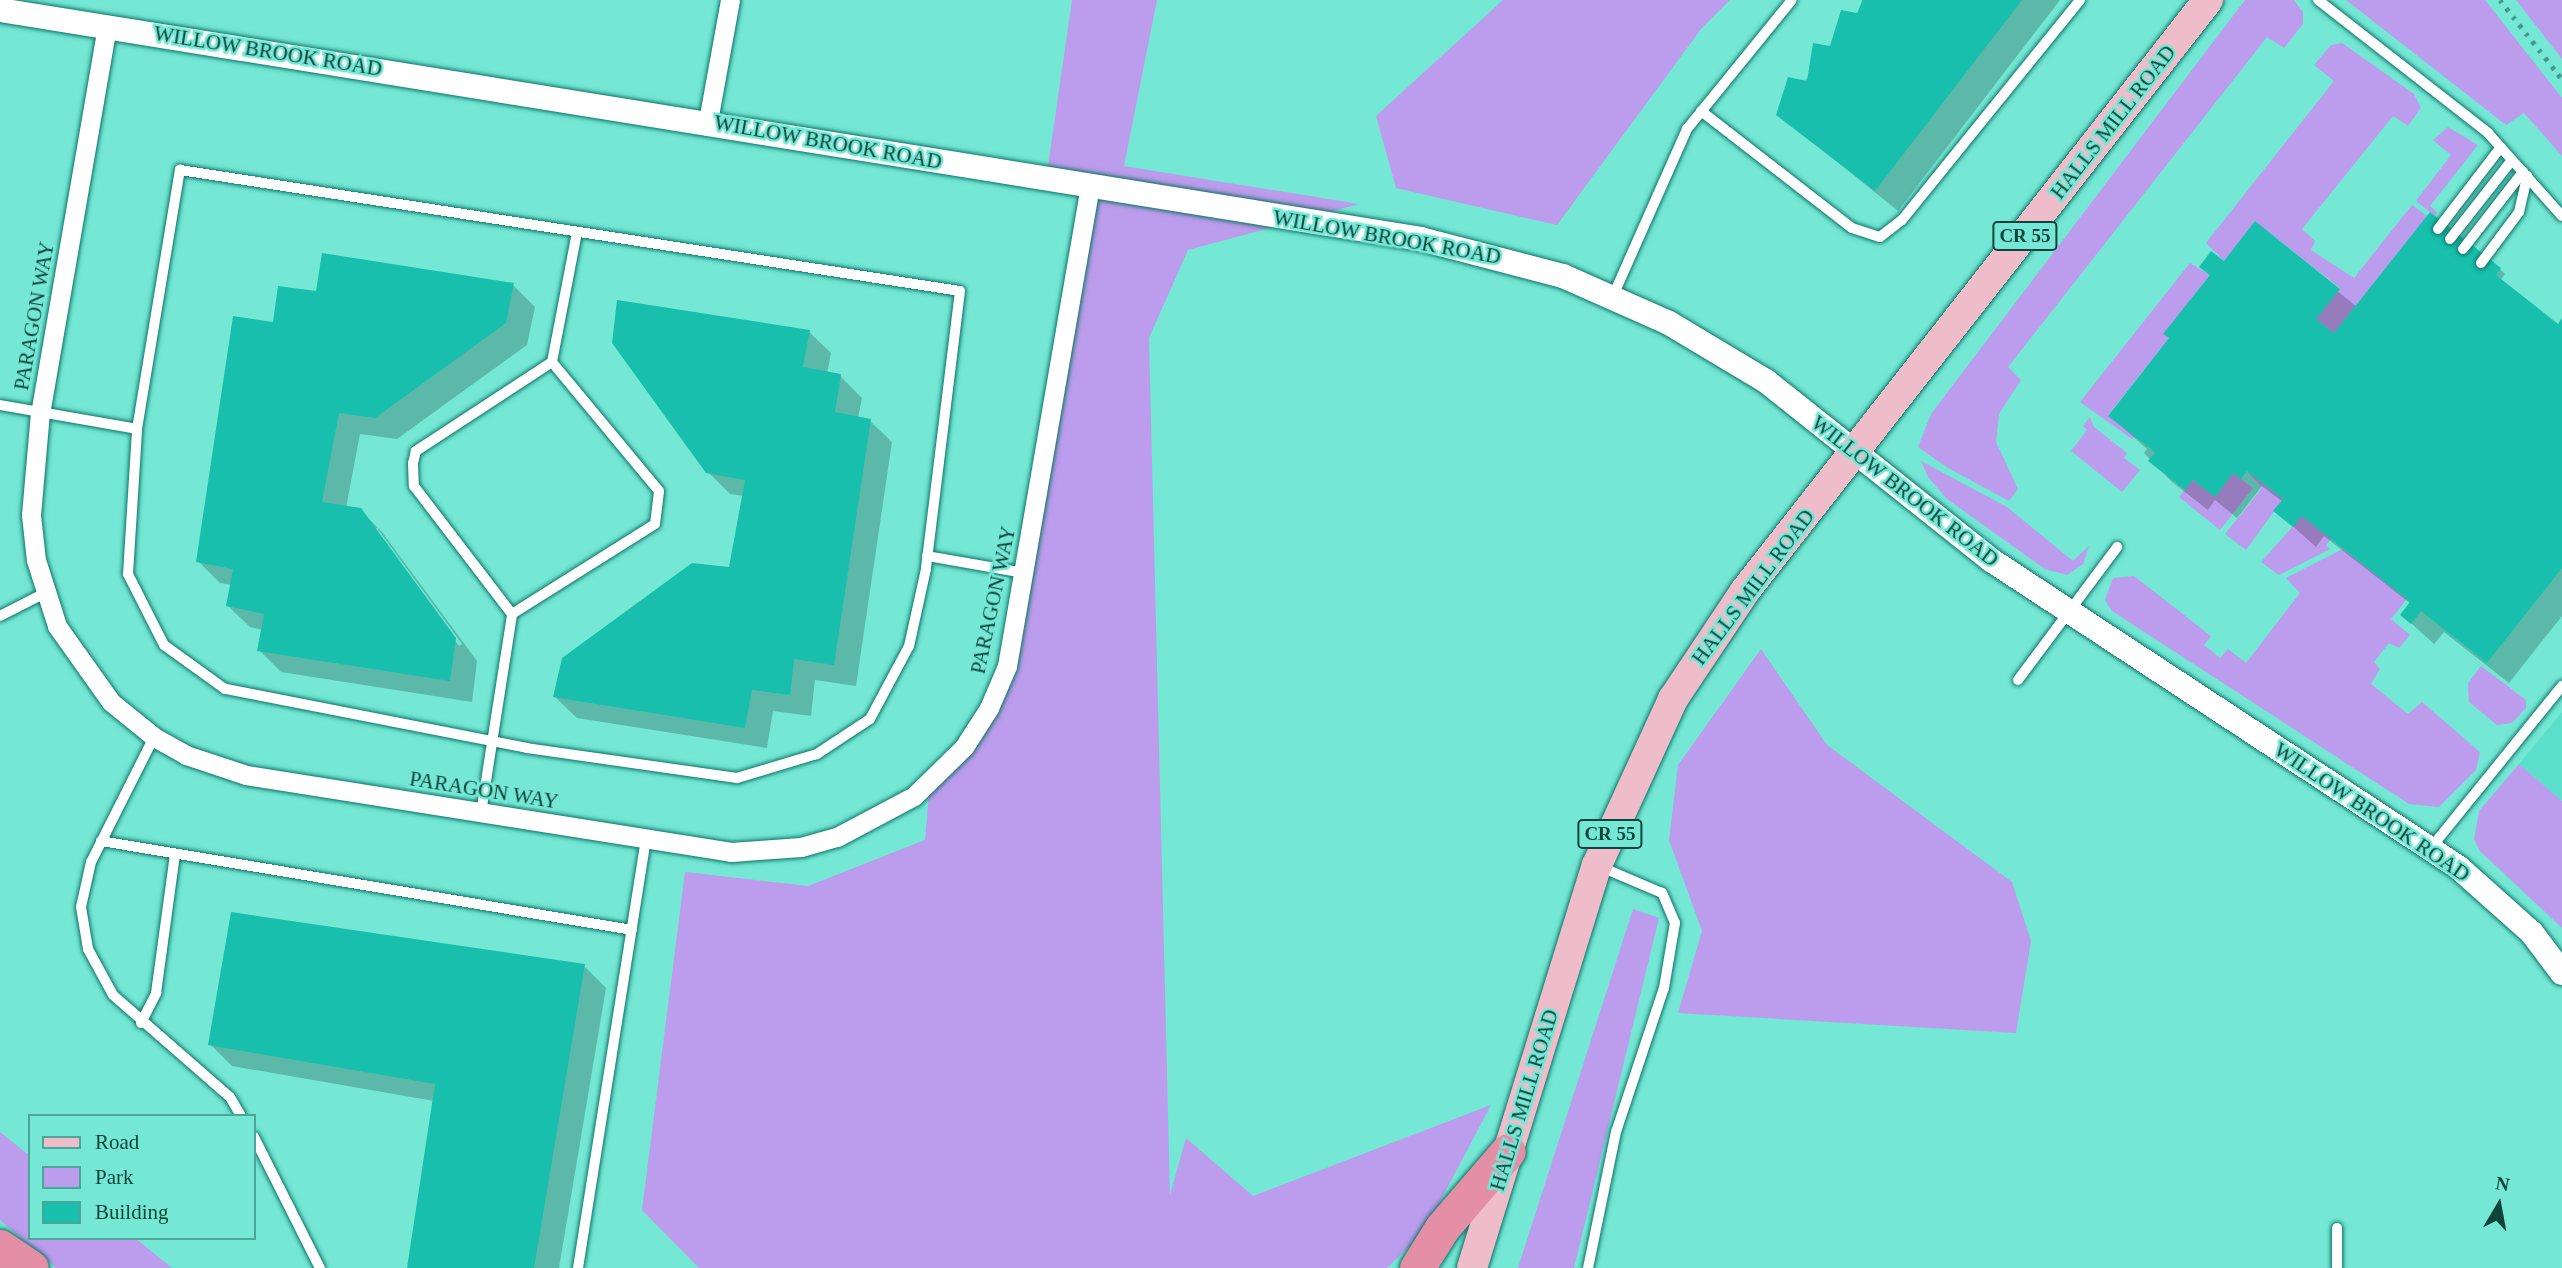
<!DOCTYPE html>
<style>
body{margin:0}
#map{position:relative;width:2562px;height:1268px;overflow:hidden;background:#74e8d5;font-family:Georgia,serif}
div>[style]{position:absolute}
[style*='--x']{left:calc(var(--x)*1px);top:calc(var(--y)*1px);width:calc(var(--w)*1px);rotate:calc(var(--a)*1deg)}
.built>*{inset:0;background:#5bdeca}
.green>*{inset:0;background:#bc9cec}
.shadow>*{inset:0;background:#0003}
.building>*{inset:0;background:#18bfac}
.roads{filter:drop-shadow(0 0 2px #0d7468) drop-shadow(0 0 2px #0d7468)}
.service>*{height:10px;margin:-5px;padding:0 5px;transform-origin:5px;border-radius:5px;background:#fff}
.minor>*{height:19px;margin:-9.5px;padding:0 9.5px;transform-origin:9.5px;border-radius:9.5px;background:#fff}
.tertiary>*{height:24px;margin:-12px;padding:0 12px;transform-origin:12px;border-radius:12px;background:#fff}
.primary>*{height:30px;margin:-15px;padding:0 15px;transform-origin:15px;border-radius:15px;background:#efbcca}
.motorway>*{height:35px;margin:-17.5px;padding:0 17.5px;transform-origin:17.5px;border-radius:17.5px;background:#e58fa7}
.rail>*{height:5px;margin-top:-2.5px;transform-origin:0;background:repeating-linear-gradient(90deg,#44998c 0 3.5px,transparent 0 10.5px)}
span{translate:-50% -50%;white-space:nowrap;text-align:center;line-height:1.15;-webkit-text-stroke:5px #74e8d5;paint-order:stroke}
.shield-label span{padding:2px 5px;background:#74e8d5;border:2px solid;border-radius:5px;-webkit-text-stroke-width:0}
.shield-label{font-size:19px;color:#10433c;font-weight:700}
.street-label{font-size:21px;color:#10433c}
.legend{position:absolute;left:28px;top:1114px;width:228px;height:126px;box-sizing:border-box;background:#74e8d5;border:2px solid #4ca698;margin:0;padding:9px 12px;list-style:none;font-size:21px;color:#10433c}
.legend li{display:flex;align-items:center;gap:14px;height:35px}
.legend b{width:35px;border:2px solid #4ca698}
.north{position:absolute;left:2464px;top:1170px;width:70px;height:70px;-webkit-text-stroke:5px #74e8d5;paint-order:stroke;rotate:10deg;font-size:19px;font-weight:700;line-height:28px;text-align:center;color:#10433c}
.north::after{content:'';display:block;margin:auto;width:24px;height:32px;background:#10433c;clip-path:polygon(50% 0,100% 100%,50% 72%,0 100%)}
</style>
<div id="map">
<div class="built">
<i style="clip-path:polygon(2562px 712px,2562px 801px,2519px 764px)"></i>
</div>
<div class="green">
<i style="clip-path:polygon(1072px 0,1157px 0,1124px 166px,1359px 204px,1188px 250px,1149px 338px,1170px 1195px,1186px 1138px,1253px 1196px,1491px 1105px,1424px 1232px,1387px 1268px,699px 1268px,642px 1210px,685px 872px,808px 886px,925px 840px,930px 783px,1010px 668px,1096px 189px,1046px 180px)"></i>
<i style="clip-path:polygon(1503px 0,1730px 0,1701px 29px,1557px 225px,1396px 188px,1376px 116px)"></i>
<i style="clip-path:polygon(2245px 0,2294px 0,2303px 12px,2303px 24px,2284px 48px,2267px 37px,2008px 367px,2021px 380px,1999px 414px,1996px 442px,2018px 489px,2009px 501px,1948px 468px,1918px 447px,1931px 414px)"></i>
<i style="clip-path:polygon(2346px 0,2485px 0,2562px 98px,2562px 156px,2524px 113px,2506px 125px)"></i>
<i style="clip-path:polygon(2516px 0,2562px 0,2562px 59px,2517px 1px)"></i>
<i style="clip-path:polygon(2342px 43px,2414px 94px,2421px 108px,2408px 126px,2393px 116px,2302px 229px,2315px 241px,2311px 250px,2354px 278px,2412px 205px,2427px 216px,2334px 333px,2316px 319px,2340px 288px,2256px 222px,2224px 261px,2206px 243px,2334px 81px,2314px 65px,2331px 45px)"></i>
<i style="clip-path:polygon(2448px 127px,2478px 145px,2430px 206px,2437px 212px,2435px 216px,2416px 201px,2451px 155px,2433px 140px)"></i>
<i style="clip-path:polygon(2190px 263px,2210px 275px,2164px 334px,2169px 338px,2108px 415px,2135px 437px,2132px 439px,2080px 402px)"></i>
<i style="clip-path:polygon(2090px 417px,2094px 427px,2127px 453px,2124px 458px,2140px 470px,2122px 492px,2071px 451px,2087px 430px,2083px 426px)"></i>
<i style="clip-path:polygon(1921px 461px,2007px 507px,2073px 561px,2089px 546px,2083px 564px,2067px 575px,2045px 569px,1947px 499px,1928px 477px)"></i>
<i style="clip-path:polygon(2247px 471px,2283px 499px,2246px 550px,2225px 534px,2262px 488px)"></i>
<i style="clip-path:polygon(2233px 473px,2253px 488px,2220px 530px,2179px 497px,2193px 480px,2215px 497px)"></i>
<i style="clip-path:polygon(2302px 516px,2331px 539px,2326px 545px,2330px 549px,2279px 575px,2261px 562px)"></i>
<i style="clip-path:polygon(2343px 549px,2407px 599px,2391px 619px,2410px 635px,2399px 648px,2389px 643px,2374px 662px,2380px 669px,2371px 684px,2408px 714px,2422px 702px,2480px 752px,2476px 770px,2439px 807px,2409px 804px,2112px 611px,2105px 600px,2113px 578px,2134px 576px,2211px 636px,2204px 645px,2220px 658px,2228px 649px,2246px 663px,2300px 593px,2286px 578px)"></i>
<i style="clip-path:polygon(1761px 649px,1827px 745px,2012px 882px,2031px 941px,2016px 1033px,1678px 1013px,1702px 931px,1669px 840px,1678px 765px)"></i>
<i style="clip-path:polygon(2481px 666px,2526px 700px,2526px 708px,2512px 723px,2497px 725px,2469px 702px,2468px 683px)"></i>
<i style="clip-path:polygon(2519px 764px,2562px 801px,2562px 928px,2480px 851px,2474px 840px,2479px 811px)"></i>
<i style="clip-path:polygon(1633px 909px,1659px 918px,1574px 1268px,1518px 1268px)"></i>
<i style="clip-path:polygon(0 1132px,30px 1156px,30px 1238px,135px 1238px,172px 1268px,56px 1268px,0 1220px)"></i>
</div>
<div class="shadow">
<i style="clip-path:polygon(1862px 0,2060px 0,1898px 211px,1778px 114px,1858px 15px)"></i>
<i style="clip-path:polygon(2255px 224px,2357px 307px,2500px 269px,2505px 274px,2500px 281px,2562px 329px,2562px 616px,2509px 683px,2444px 632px,2434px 644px,2402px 615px,2411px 604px,2324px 536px,2316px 547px,2276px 511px,2283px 502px,2262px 486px,2237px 518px,2215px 500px,2208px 510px,2172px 482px,2144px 453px,2147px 449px,2110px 416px,2171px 339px,2211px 277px,2201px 267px,2224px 264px)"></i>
<i style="clip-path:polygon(evenodd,513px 285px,535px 307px,527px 345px,397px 439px,360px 434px,346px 508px,360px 510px,382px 532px,477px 661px,472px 702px,281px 672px,259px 650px,263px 630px,250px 627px,228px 606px,232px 585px,220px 583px,198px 561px,275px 324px,317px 293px,513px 285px,373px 528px,377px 528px,462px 644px,459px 646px,373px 528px)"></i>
<i style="clip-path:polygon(809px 332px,831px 353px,827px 374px,840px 376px,862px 398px,858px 418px,870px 421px,892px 442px,856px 686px,815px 680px,811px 716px,773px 711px,767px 748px,577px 718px,555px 697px,730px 569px,744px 496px,730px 494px,708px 472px)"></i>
<i style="clip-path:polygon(584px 966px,606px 988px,559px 1268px,408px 1268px,434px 1101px,232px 1066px,210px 1044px)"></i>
</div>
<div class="building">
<i style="clip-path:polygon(1863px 0,2022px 0,1875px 191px,1776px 115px,1788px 77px,1807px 81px,1813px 43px,1830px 46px,1841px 10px,1857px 13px)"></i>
<i style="clip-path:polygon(2430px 212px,2501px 268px,2496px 275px,2558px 324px,2562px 318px,2562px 568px,2487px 663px,2421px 611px,2411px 624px,2400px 615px,2410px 602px,2302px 516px,2293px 527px,2273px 511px,2283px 499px,2247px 471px,2241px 479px,2233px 473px,2215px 497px,2193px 480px,2185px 490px,2148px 461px,2155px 452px,2108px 416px,2169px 338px,2163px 334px,2210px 275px,2199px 267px,2211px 251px,2224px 261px,2255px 221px,2340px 289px,2316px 319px,2334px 333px)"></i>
<i style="clip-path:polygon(322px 253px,514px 283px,506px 323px,375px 418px,339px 413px,322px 502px,361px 508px,456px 638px,450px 681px,257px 651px,264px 614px,226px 606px,233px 569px,196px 562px,233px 316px,273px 322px,278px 286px,316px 291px)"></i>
<i style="clip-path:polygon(617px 300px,810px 330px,803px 367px,841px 374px,835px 412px,871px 419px,834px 665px,794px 659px,790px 695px,752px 690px,745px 728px,553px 697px,562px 658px,692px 563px,729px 567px,745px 480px,706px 473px,612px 343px)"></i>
<i style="clip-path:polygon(231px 912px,585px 964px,534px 1268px,407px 1268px,435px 1084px,208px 1045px)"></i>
</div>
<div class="roads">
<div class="service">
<i style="--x:2318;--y:0;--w:216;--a:38"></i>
<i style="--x:2488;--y:133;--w:111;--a:48.3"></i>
<i style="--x:1701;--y:111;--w:191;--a:37.8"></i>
<i style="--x:1852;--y:228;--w:29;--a:18"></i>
<i style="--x:1880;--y:237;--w:28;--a:-38"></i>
<i style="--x:1902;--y:220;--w:283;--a:-51"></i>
<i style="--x:180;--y:170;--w:789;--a:8.82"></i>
<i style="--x:960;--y:291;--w:280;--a:97"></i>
<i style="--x:926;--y:569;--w:79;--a:102.4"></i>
<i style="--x:909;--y:646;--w:83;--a:118.1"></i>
<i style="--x:870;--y:719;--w:64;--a:146.6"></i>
<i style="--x:817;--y:754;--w:84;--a:163.3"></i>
<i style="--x:737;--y:778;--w:212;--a:-171.9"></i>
<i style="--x:527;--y:748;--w:308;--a:-168.9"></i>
<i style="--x:225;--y:689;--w:75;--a:-144.2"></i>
<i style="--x:164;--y:645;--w:80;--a:-116.9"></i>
<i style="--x:128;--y:574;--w:145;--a:-86.4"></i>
<i style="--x:137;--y:429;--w:263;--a:-80.6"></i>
<i style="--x:2438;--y:229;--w:103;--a:-52.5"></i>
<i style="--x:2450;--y:239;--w:100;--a:-51.9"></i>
<i style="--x:2463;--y:249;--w:98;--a:-52.1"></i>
<i style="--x:2481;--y:263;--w:64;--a:-53.3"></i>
<i style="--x:2519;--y:212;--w:37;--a:-77"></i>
<i style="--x:1613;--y:296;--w:183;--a:-66.1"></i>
<i style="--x:1687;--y:129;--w:166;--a:-50.9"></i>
<i style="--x:552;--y:362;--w:132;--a:-79.1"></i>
<i style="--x:0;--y:405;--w:139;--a:9.9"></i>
<i style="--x:927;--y:556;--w:98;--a:9.9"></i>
<i style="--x:0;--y:616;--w:51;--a:-27.1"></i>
<i style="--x:2018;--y:680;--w:166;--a:-53.3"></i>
<i style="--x:154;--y:737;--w:140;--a:116.7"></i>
<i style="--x:91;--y:862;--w:46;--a:102.5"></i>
<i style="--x:81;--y:907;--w:43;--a:80.5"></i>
<i style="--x:88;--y:949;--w:52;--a:61.5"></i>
<i style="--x:113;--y:995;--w:155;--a:41.1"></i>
<i style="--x:230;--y:1097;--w:22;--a:60"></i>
<i style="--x:481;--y:813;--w:201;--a:-81.1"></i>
<i style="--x:512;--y:614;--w:169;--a:-32.2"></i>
<i style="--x:655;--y:524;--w:33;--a:-83"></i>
<i style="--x:659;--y:491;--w:168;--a:-129.7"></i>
<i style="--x:552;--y:362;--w:163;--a:146.8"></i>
<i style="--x:416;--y:451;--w:12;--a:104"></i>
<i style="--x:413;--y:463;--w:23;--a:88"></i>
<i style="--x:414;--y:486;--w:161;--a:52.6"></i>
<i style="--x:101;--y:841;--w:538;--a:9.51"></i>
<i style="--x:2430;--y:849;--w:210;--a:-51"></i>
<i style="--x:141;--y:1023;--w:34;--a:-63"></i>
<i style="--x:156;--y:993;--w:139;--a:-82.2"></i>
<i style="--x:254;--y:1137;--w:147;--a:63.3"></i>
<i style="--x:2337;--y:1228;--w:40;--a:90"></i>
<i style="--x:578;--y:1268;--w:434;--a:-81"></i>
<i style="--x:1588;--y:1268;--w:139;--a:-78.4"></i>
<i style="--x:1616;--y:1132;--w:152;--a:-71.6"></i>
<i style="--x:1664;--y:988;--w:66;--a:-80.4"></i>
<i style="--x:1675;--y:923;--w:33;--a:-113"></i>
<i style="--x:1662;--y:893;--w:66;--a:-156.9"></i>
</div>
<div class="minor">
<i style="--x:107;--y:26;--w:392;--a:99.8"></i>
<i style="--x:40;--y:412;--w:103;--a:95"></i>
<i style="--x:31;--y:515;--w:45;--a:83.7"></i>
<i style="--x:36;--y:560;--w:69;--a:72.3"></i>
<i style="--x:57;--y:626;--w:93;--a:54.6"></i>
<i style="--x:111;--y:702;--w:55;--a:39.1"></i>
<i style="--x:154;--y:737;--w:37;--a:29"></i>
<i style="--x:186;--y:755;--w:63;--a:18.4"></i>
<i style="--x:246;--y:775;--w:491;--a:9"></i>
<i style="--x:731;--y:852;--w:70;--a:-4.1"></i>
<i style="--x:801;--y:847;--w:37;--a:-16"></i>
<i style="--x:837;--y:837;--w:87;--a:-28"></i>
<i style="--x:914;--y:796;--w:70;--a:-44.4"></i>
<i style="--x:964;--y:747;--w:46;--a:-57.3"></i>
<i style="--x:989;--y:708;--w:46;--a:-66.8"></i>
<i style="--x:1007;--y:666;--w:486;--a:-80.2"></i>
<i style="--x:708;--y:121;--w:123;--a:-79.7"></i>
</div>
<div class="tertiary">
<i style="--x:0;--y:10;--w:1439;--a:9.15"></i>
<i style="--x:1421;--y:239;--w:147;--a:14.6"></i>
<i style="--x:1563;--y:276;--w:116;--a:23.9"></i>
<i style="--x:1669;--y:323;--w:113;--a:30.9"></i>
<i style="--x:1766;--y:381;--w:288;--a:38.5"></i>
<i style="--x:1991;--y:560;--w:559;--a:33.32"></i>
<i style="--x:2458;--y:867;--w:99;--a:41.7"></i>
<i style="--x:2532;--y:933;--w:50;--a:53.1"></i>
</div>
<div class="primary">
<i style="--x:1472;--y:1268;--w:422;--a:-72.8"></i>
<i style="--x:1597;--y:865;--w:183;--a:-65.4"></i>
<i style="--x:1673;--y:699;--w:130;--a:-56.3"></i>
<i style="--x:1745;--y:591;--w:751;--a:-51.92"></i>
</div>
<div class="motorway">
<i style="--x:0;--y:1247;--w:37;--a:34"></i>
<i style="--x:1417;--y:1268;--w:47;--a:-58"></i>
<i style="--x:1442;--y:1228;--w:101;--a:-49.4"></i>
</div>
</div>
<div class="rail">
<i style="--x:2500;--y:0;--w:100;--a:51.9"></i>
</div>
<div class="shield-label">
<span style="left:2025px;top:236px">CR 55</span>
<span style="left:1610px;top:834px">CR 55</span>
</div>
<div class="street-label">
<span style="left:268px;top:51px;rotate:9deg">WILLOW BROOK ROAD</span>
<span style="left:2113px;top:122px;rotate:-52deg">HALLS MILL ROAD</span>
<span style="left:828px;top:142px;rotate:10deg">WILLOW BROOK ROAD</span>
<span style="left:1387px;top:237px;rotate:10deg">WILLOW BROOK ROAD</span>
<span style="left:34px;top:316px;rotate:-80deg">PARAGON WAY</span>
<span style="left:1905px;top:491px;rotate:38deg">WILLOW BROOK ROAD</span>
<span style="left:1753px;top:587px;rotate:-53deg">HALLS MILL ROAD</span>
<span style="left:993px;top:600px;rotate:-78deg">PARAGON WAY</span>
<span style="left:484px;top:790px;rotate:9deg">PARAGON WAY</span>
<span style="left:2372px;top:812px;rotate:34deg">WILLOW BROOK ROAD</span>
<span style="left:1524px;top:1100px;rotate:-73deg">HALLS MILL ROAD</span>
</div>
<ul class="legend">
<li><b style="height:9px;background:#efbcca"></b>Road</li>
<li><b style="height:19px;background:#bc9cec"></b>Park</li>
<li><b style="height:19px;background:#18bfac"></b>Building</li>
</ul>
<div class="north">N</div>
</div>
